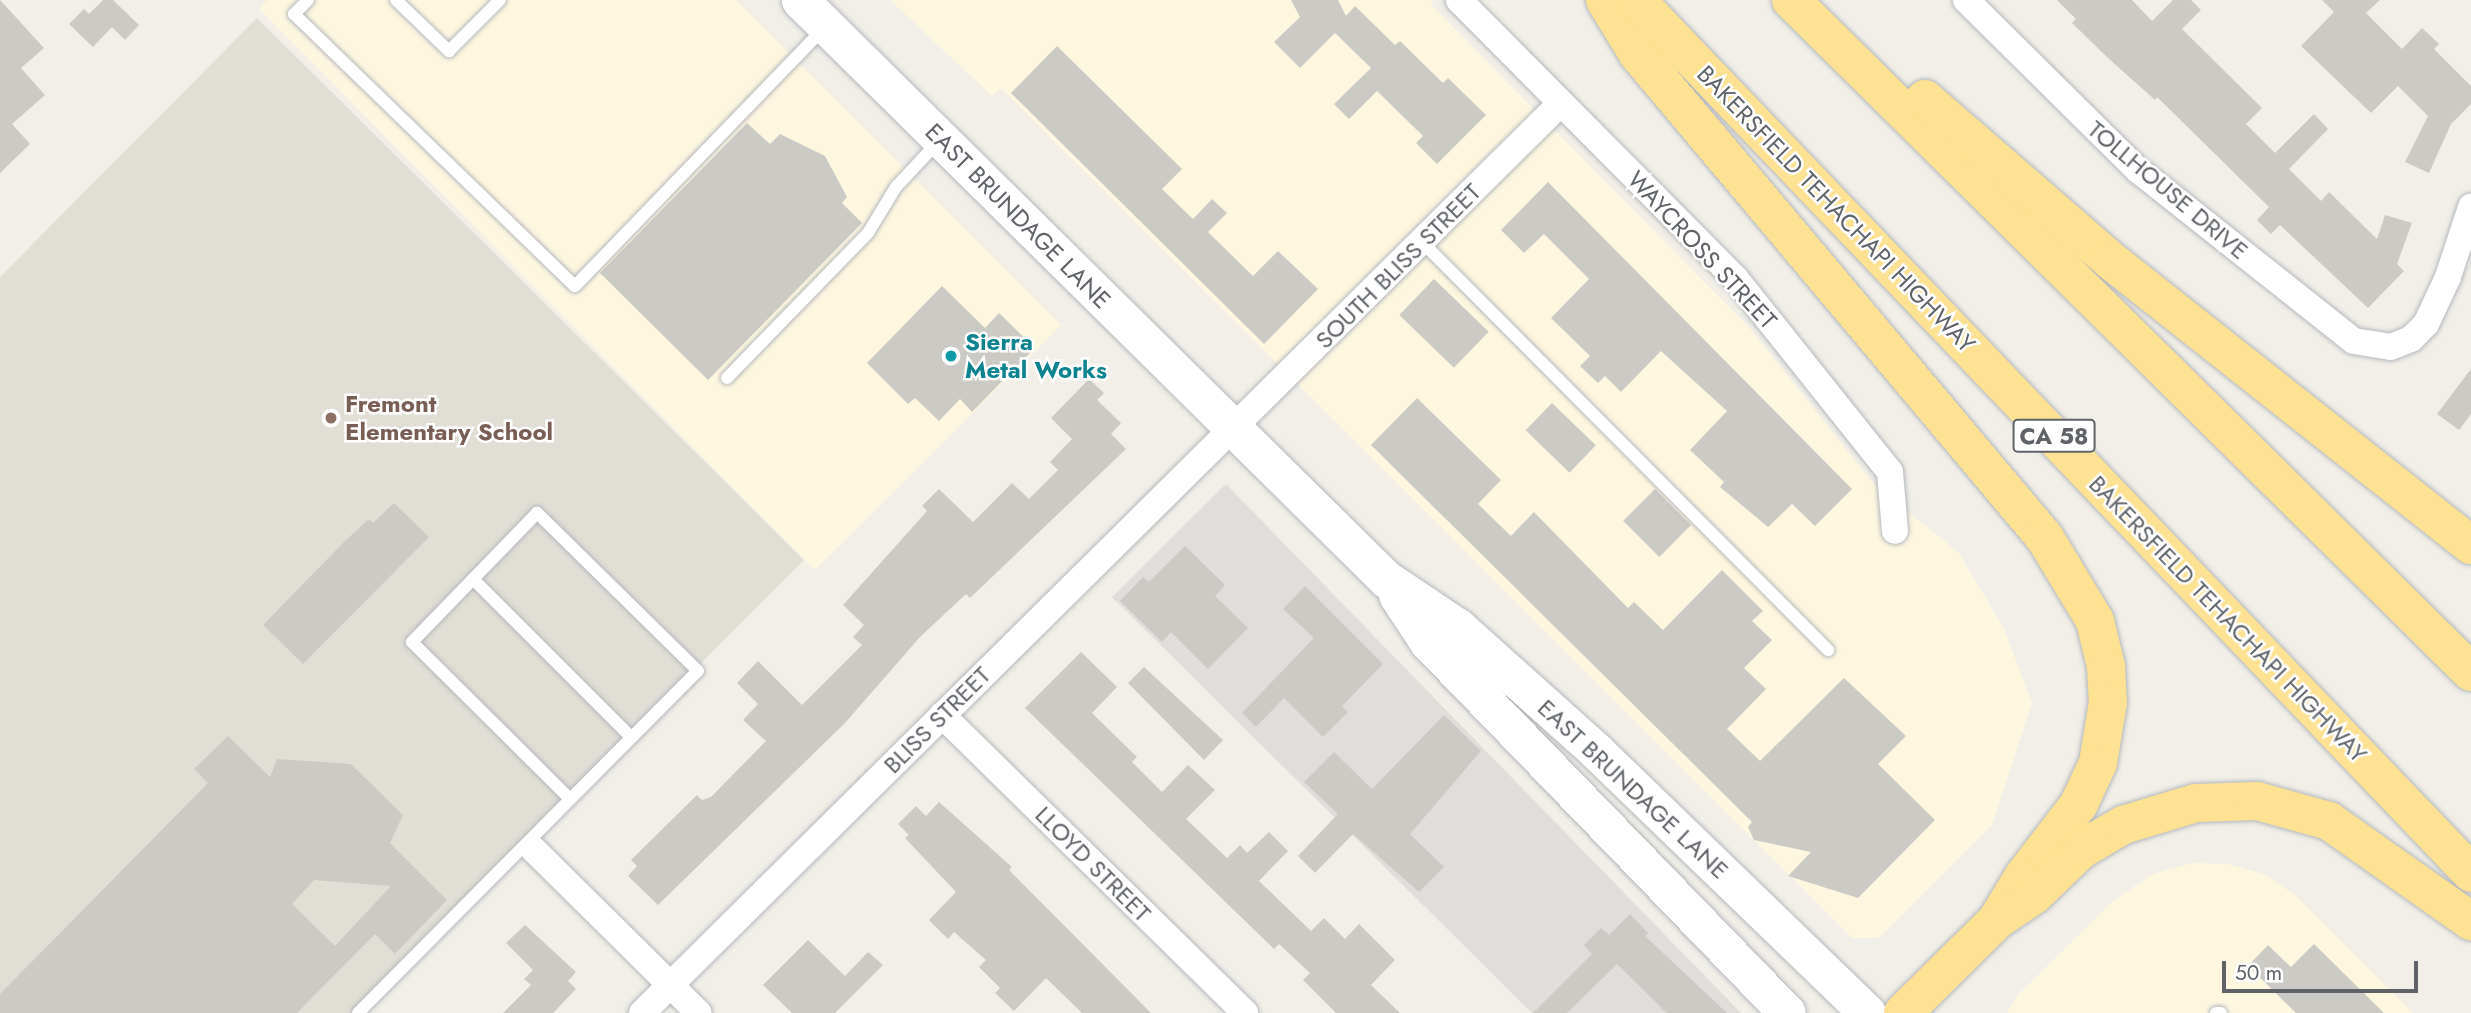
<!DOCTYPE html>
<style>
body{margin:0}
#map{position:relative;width:2471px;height:1013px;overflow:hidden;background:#f1efe8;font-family:Jost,sans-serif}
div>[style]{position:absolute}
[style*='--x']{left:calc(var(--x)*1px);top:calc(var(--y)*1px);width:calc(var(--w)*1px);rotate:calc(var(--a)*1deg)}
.commercial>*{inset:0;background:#fef7e0}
.industrial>*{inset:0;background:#e0deda}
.education>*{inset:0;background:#e1ded6}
.building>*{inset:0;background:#cccac5;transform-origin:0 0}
.roads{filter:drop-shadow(0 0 2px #b5b8bc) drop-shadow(0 0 2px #b5b8bc)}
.service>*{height:12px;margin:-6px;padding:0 6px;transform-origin:6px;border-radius:6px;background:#fff}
.minor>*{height:26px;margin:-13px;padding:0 13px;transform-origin:13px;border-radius:13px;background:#fff}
.secondary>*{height:37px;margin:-18.5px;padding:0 18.5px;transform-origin:18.5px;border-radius:18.5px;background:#fff}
.motorway>*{height:38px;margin:-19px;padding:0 19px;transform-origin:19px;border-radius:19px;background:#fde293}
.dots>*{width:19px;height:19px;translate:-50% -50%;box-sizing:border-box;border:4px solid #fff;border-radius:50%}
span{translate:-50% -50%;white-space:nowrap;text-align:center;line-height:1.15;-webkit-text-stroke:5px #fff;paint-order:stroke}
.shield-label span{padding:2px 5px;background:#fff;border:2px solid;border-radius:5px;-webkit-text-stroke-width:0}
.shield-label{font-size:23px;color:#5f6368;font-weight:700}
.street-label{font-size:24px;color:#5f6368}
.culture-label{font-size:24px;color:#0d838f;font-weight:700}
.left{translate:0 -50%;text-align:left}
.education-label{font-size:24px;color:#785e54;font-weight:700}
.scale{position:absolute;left:2222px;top:961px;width:196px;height:32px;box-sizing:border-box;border:4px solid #5f6368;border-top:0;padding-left:9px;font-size:21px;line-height:24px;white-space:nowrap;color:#5f6368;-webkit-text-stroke:5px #fff;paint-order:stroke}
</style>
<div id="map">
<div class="commercial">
<i style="clip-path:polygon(267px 0,736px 0,1061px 325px,815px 570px,259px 9px)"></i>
<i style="clip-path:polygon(890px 0,1431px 0,1433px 7px,1748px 326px,1872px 482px,1959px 553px,2004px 629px,2032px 703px,1992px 825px,1879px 938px,1852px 938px,1001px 88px,992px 96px)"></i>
<i style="clip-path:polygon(2191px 863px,2228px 864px,2264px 874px,2295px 895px,2413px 1013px,2007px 1013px,2018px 995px,2113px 901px,2153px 874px)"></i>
</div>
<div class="industrial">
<i style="clip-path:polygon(1226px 484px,1741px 1013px,1532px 1013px,1112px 597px)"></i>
</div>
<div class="education">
<i style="clip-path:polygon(257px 18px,804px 560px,352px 1013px,0 1013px,0 277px)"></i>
</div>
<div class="building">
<i style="clip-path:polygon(0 0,44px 48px,21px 68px,45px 95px,12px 124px,30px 144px,0 173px)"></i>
<i style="clip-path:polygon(103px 0,113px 0,139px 25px,125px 40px,112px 27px,93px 47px,69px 24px,84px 9px,89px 14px)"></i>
<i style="clip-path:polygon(1291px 0,1338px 0,1346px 16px,1355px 6px,1395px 45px,1400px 41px,1443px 83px,1448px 78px,1486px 115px,1437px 164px,1416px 143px,1423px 136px,1377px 91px,1349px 119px,1334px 104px,1371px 68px,1335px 33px,1300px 68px,1274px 42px,1300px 17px)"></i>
<i style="clip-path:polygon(2057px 0,2132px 0,2152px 21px,2173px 0,2191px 0,2201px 10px,2182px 29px,2262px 108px,2246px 124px,2275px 153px,2314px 114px,2328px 129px,2289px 169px,2321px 201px,2329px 192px,2377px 239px,2385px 215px,2412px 223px,2397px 264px,2404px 271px,2368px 308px,2280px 225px,2271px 234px,2257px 220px,2269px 207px,2157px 97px,2155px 100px,2108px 58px,2072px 23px,2076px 19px)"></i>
<i style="clip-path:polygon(2322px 0,2380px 0,2366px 13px,2402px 49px,2422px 28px,2439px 44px,2434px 49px,2471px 86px,2471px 104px,2451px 124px,2429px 173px,2405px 162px,2428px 116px,2398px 86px,2371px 113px,2301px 46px,2334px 12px)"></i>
<i style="clip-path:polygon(1057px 46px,1182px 169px,1162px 189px,1193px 219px,1212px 199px,1227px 213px,1208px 232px,1253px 276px,1278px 251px,1318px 289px,1264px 344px,1011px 93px)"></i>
<i style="clip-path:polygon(747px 123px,770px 144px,780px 134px,825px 156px,847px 197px,842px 203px,862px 223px,708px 380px,600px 273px)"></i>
<i style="clip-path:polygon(1548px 182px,1852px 489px,1815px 526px,1792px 504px,1768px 527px,1720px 487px,1724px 482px,1690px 450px,1727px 411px,1661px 351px,1621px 392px,1605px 376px,1598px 383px,1580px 366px,1590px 356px,1551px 318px,1589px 279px,1544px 234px,1524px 253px,1501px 230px)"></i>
<i style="left:1434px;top:279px;width:76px;height:50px;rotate:44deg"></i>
<i style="clip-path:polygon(942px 286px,985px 328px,999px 313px,1035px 348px,972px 412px,960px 399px,939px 421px,915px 398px,908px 404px,867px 363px)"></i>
<i style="clip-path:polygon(2471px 369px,2471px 414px,2459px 430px,2437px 414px)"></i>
<i style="clip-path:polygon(1089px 379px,1104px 393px,1097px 400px,1121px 423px,1111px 434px,1126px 449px,970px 598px,966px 594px,920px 637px,845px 723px,658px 905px,628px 876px,637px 866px,631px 860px,697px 795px,702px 800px,711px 797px,766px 741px,743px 720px,758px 704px,737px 683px,758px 661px,802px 705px,862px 645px,853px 637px,864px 625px,843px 605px,927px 511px,922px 506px,939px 489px,973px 522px,1012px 483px,1029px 499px,1058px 470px,1050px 462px,1072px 439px,1051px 418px)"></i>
<i style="clip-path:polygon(1417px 398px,1501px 480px,1478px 504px,1511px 536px,1534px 512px,1628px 608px,1634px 602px,1663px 630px,1722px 570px,1763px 611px,1752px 621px,1772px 640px,1744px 668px,1766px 689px,1727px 729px,1760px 761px,1844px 678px,1906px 736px,1878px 764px,1935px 820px,1858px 898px,1788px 876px,1811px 852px,1754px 840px,1748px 827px,1752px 822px,1371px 445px)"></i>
<i style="left:1552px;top:403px;width:61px;height:38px;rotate:44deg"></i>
<i style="left:1655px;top:489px;width:51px;height:45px;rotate:45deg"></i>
<i style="clip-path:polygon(394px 503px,429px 537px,303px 664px,263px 625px,346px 540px,369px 519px,373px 523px)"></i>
<i style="clip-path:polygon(1185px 546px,1225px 585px,1215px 596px,1248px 628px,1208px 669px,1171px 632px,1162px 642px,1120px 601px,1143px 577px,1149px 582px)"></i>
<i style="clip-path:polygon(1305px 586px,1383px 664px,1342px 706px,1348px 712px,1323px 737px,1284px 698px,1256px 727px,1242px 713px,1314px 638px,1283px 609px)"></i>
<i style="clip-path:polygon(1081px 652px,1117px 687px,1092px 713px,1137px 757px,1132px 762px,1162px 792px,1188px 765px,1215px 790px,1186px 819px,1227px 858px,1240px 845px,1247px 853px,1269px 832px,1288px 851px,1259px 881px,1311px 931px,1324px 918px,1345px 939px,1359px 924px,1395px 960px,1371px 985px,1400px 1013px,1336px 1013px,1303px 980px,1310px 973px,1279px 944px,1274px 949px,1025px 708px)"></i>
<i style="clip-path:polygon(1144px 667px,1223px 740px,1204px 760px,1128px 683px)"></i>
<i style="clip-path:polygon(1444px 715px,1481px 751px,1410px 834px,1444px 867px,1419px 892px,1353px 834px,1315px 873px,1298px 856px,1338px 814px,1304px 782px,1334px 752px,1372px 789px)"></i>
<i style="clip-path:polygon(evenodd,228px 736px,270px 777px,277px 759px,351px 764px,403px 815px,390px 843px,447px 900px,395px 954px,375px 934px,297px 1013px,0 1013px,0 994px,208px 783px,194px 769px,228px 736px,314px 880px,391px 886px,335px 946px,292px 904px,314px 880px)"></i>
<i style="clip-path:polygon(939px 802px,1012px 867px,1009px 870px,1151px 1013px,1082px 1013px,1046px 978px,1014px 1011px,995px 993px,1000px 988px,979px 967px,986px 960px,954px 932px,948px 939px,929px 920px,956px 892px,905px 838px,909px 835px,898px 824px,916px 806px,926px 816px)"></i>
<i style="clip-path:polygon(1630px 914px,1648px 933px,1645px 936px,1727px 1013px,1667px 1013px,1617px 964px,1567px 1013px,1533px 1013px,1592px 954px,1584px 945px,1601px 928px,1609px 935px)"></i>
<i style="clip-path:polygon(525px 925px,576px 972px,568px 981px,576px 989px,553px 1013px,503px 1013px,531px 985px,524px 979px,533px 970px,506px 943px)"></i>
<i style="clip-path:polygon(808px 940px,845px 976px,868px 952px,883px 965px,835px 1013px,792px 1013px,763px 985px)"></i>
<i style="clip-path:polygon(2314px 944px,2384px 1013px,2296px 1013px,2248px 966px,2268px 945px,2291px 967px)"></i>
</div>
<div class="roads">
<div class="service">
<i style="--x:308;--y:0;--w:20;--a:135"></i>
<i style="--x:294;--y:14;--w:391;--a:44.1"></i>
<i style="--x:575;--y:286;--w:357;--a:-46"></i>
<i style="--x:396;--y:0;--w:74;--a:43.9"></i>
<i style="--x:449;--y:51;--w:72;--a:-45"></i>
<i style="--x:1422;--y:242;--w:576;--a:45.14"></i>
<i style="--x:727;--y:378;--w:202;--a:-45.8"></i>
<i style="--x:868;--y:233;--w:54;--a:-58.7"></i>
<i style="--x:896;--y:187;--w:62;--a:-47"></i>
<i style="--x:473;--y:579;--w:223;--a:45"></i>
<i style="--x:358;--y:1013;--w:482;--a:-45.2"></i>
<i style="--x:698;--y:671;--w:226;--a:-135.5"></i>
<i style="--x:537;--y:513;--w:180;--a:134.1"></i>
<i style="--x:412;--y:642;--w:221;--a:44.8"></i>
<i style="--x:2216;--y:1013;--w:5;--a:0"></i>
</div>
<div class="minor">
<i style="--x:1459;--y:0;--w:393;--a:45.2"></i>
<i style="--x:1736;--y:279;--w:247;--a:51.4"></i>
<i style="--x:1890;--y:472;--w:59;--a:85.2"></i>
<i style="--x:1966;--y:0;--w:242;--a:44.7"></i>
<i style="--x:2138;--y:170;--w:275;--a:38.4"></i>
<i style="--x:2354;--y:341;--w:37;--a:9"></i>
<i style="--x:2391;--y:347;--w:22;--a:-22"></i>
<i style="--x:2411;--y:339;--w:21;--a:-45"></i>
<i style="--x:2426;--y:324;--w:52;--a:-64.9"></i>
<i style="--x:2448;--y:277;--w:74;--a:-71.8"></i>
<i style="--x:942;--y:715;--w:425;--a:44.5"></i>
<i style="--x:533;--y:849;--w:233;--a:44.7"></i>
<i style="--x:642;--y:1013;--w:1293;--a:-44.72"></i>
</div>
<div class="secondary">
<i style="--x:800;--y:0;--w:824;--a:44.66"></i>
<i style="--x:1386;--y:579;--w:87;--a:33.7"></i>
<i style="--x:1458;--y:627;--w:186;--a:41.9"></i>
<i style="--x:1596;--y:751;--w:377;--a:44"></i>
<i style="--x:1397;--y:595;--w:56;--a:56.6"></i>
<i style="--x:1428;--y:642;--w:516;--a:45.94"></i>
</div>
<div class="motorway">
<i style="--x:1605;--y:0;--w:63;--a:58.6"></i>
<i style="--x:1638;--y:54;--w:632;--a:49.94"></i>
<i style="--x:2045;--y:538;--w:97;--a:58.9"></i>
<i style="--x:2095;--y:621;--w:46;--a:76.3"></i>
<i style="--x:2106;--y:666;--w:36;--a:87"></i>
<i style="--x:2108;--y:702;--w:62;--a:99.3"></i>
<i style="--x:2098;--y:763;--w:45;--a:114.9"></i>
<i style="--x:2079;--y:804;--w:92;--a:127.5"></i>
<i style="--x:2023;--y:877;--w:50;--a:121.2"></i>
<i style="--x:1636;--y:0;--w:1208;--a:46.27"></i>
<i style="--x:1791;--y:0;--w:956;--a:44.66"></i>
<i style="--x:1925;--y:99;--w:245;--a:41"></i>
<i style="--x:2110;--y:260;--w:460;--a:38.3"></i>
<i style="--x:1903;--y:1013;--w:132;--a:-44.7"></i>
<i style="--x:1997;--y:920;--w:45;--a:-34"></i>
<i style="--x:2034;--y:895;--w:66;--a:-43.8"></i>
<i style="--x:2082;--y:849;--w:48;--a:-30.3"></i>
<i style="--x:2123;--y:825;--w:76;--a:-16.8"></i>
<i style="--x:2196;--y:803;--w:61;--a:-1.9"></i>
<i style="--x:2257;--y:801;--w:75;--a:15.5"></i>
<i style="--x:2329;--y:821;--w:174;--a:35.2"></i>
</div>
</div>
<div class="dots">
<i style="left:951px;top:356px;background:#0f9aa8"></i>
<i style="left:331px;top:418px;background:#8d6e63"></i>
</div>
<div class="shield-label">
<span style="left:2054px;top:436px">CA 58</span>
</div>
<div class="street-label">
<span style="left:2168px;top:190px;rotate:40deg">TOLLHOUSE DRIVE</span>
<span style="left:1836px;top:209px;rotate:46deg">BAKERSFIELD TEHACHAPI HIGHWAY</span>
<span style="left:1018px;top:216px;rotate:45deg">EAST BRUNDAGE LANE</span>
<span style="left:1702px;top:250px;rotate:47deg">WAYCROSS STREET</span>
<span style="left:1398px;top:266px;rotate:-45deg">SOUTH BLISS STREET</span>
<span style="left:2228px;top:619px;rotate:46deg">BAKERSFIELD TEHACHAPI HIGHWAY</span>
<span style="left:937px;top:720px;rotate:-45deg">BLISS STREET</span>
<span style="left:1633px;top:789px;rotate:43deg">EAST BRUNDAGE LANE</span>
<span style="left:1093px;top:864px;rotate:45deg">LLOYD STREET</span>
</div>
<div class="culture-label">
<span class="left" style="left:965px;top:356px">Sierra<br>Metal Works</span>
</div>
<div class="education-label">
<span class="left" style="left:345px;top:418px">Fremont<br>Elementary School</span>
</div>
<div class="scale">50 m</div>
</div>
